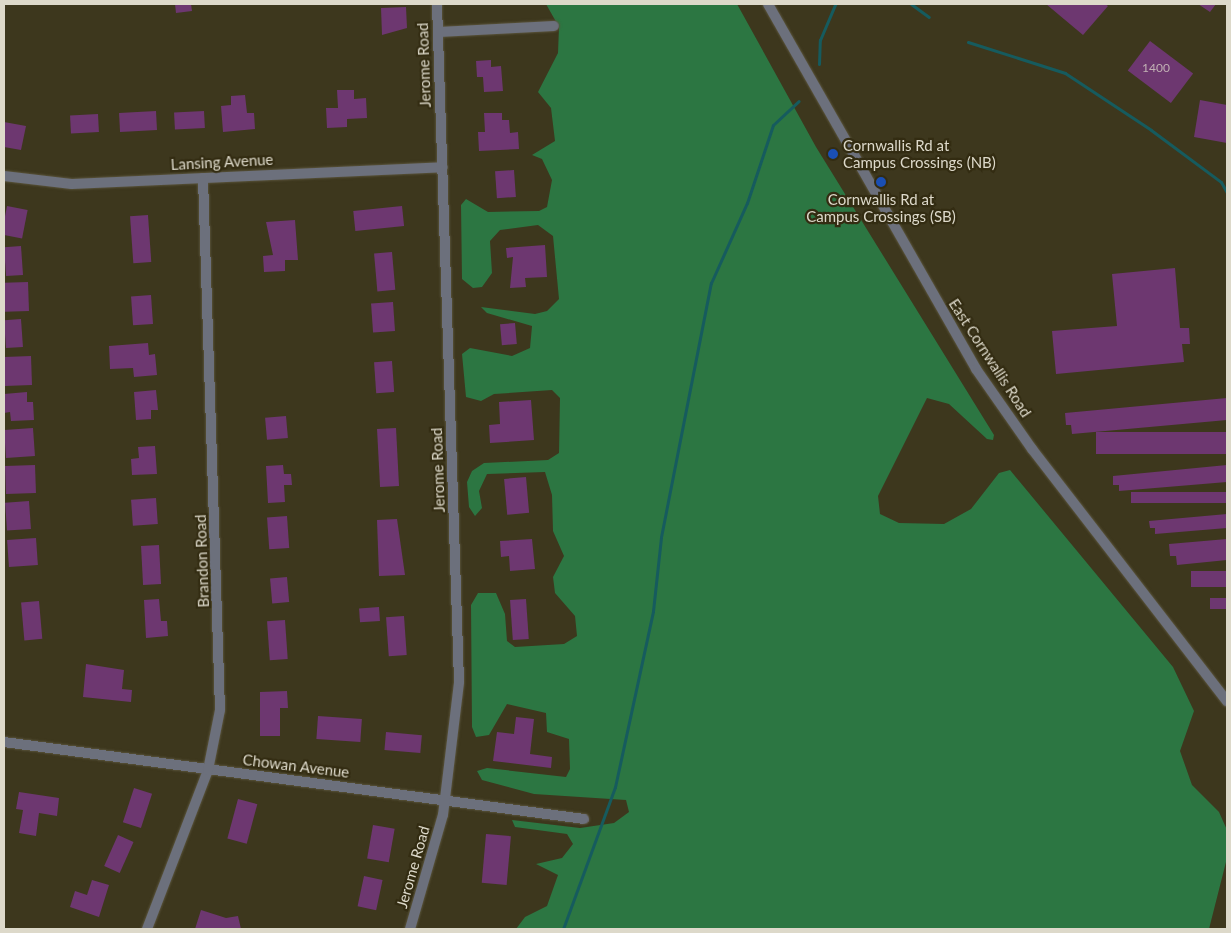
<!DOCTYPE html>
<style>
body{margin:0}
#map{position:relative;width:1231px;height:933px;overflow:hidden;background:#3d371d;font-family:Lato,sans-serif}
div>[style]{position:absolute}
[style*='--x']{left:calc(var(--x)*1px);top:calc(var(--y)*1px);width:calc(var(--w)*1px);rotate:calc(var(--a)*1deg)}
.forest>*{inset:0;background:#2c7642}
.stream>*{height:3px;margin:-1.5px;padding:0 1.5px;transform-origin:1.5px;border-radius:1.5px;background:#165b5e}
.building>*{inset:0;background:#6d3770;transform-origin:0 0}
.roads{filter:drop-shadow(0 0 1px #5a543c) drop-shadow(0 0 1px #5a543c)}
.minor>*{height:10px;margin:-5px;padding:0 5px;transform-origin:5px;border-radius:5px;background:#6c707c}
.tertiary>*{height:10px;margin:-5px;padding:0 5px;transform-origin:5px;border-radius:5px;background:#6c707c}
.dots>*{width:14px;height:14px;translate:-50% -50%;box-sizing:border-box;border:2px solid #332c12;border-radius:50%}
span{translate:-50% -50%;white-space:nowrap;text-align:center;line-height:1.15;-webkit-text-stroke:4.5px #332c12;paint-order:stroke}
.number-label{font-size:12px;color:#c1b0b4}
.number-label span{-webkit-text-stroke-width:0}
.street-label{font-size:15px;color:#ddd9ca}
.poi-label{font-size:15px;color:#ddd9ca}
.left{translate:0 -50%;text-align:left}
.frame{position:absolute;inset:0;border:5px solid #ddd9ca;pointer-events:none}
</style>
<div id="map">
<div class="forest">
<i style="clip-path:polygon(546px 4px,737px 4px,816px 147px,994px 435px,993px 440px,987px 439px,949px 404px,927px 398px,878px 496px,880px 514px,899px 523px,944px 524px,971px 509px,999px 473px,1010px 470px,1173px 667px,1194px 711px,1180px 751px,1192px 785px,1219px 812px,1227px 830px,1227px 858px,1209px 929px,516px 929px,525px 917px,547px 906px,558px 875px,536px 864px,562px 858px,573px 844px,567px 834px,515px 827px,512px 820px,580px 828px,614px 823px,629px 812px,626px 800px,534px 794px,482px 780px,477px 771px,487px 768px,566px 777px,570px 769px,569px 739px,547px 732px,546px 713px,507px 704px,489px 735px,476px 737px,472px 727px,471px 605px,478px 593px,496px 593px,505px 614px,507px 641px,515px 647px,564px 644px,577px 636px,575px 616px,555px 593px,553px 577px,564px 556px,553px 531px,552px 495px,545px 472px,487px 474px,479px 491px,482px 508px,475px 516px,469px 507px,467px 482px,472px 471px,484px 463px,548px 460px,559px 453px,560px 398px,552px 390px,494px 394px,481px 401px,466px 397px,462px 354px,470px 348px,512px 356px,530px 348px,532px 326px,487px 313px,481px 307px,535px 314px,547px 311px,559px 299px,553px 236px,538px 225px,500px 230px,490px 241px,492px 273px,482px 287px,473px 288px,462px 279px,461px 205px,466px 199px,488px 212px,539px 211px,547px 207px,552px 180px,542px 159px,532px 155px,555px 141px,551px 108px,538px 92px,558px 53px,559px 27px)"></i>
</div>
<div class="stream">
<i style="--x:911;--y:4;--w:22;--a:36"></i>
<i style="--x:968;--y:42;--w:102;--a:17.7"></i>
<i style="--x:1065;--y:73;--w:103;--a:33.5"></i>
<i style="--x:1151;--y:130;--w:87;--a:36.6"></i>
<i style="--x:1221;--y:182;--w:13;--a:61"></i>
<i style="--x:819;--y:64;--w:24;--a:-88"></i>
<i style="--x:820;--y:40;--w:39;--a:-67"></i>
<i style="--x:563;--y:929;--w:151;--a:-69.9"></i>
<i style="--x:615;--y:787;--w:180;--a:-77.8"></i>
<i style="--x:653;--y:611;--w:74;--a:-83.8"></i>
<i style="--x:661;--y:537;--w:259;--a:-78.9"></i>
<i style="--x:711;--y:283;--w:88;--a:-65.8"></i>
<i style="--x:747;--y:203;--w:82;--a:-71.6"></i>
<i style="--x:773;--y:125;--w:35;--a:-43"></i>
</div>
<div class="building">
<i style="clip-path:polygon(175px 4px,191px 4px,192px 11px,176px 13px)"></i>
<i style="clip-path:polygon(1046px 4px,1105px 4px,1108px 6px,1083px 35px)"></i>
<i style="clip-path:polygon(1198px 4px,1216px 4px,1210px 12px)"></i>
<i style="clip-path:polygon(406px 7px,407px 28px,382px 35px,381px 8px)"></i>
<i style="left:1150px;top:41px;width:54px;height:37px;rotate:37deg"></i>
<i style="clip-path:polygon(491px 60px,491px 67px,501px 66px,503px 91px,484px 92px,483px 77px,477px 77px,476px 61px)"></i>
<i style="clip-path:polygon(337px 90px,354px 90px,354px 99px,366px 98px,367px 118px,347px 119px,347px 127px,327px 128px,326px 108px,338px 108px)"></i>
<i style="clip-path:polygon(245px 95px,247px 113px,254px 113px,255px 129px,223px 132px,221px 106px,231px 105px,231px 96px)"></i>
<i style="clip-path:polygon(1200px 100px,1227px 105px,1227px 143px,1194px 137px)"></i>
<i style="left:156px;top:111px;width:19px;height:37px;rotate:87deg"></i>
<i style="left:204px;top:111px;width:17px;height:30px;rotate:87deg"></i>
<i style="clip-path:polygon(484px 113px,502px 113px,502px 120px,509px 120px,510px 133px,518px 132px,519px 149px,479px 151px,478px 132px,485px 132px)"></i>
<i style="left:98px;top:114px;width:18px;height:28px;rotate:87deg"></i>
<i style="clip-path:polygon(4px 122px,26px 126px,21px 150px,4px 147px)"></i>
<i style="left:514px;top:170px;width:27px;height:19px;rotate:86deg"></i>
<i style="left:7px;top:206px;width:21px;height:29px;rotate:11deg"></i>
<i style="left:402px;top:206px;width:20px;height:49px;rotate:84deg"></i>
<i style="left:148px;top:215px;width:47px;height:18px;rotate:86deg"></i>
<i style="clip-path:polygon(295px 220px,298px 260px,285px 260px,285px 271px,264px 272px,263px 256px,273px 255px,266px 222px)"></i>
<i style="clip-path:polygon(545px 245px,547px 277px,525px 278px,526px 287px,510px 288px,513px 257px,507px 258px,506px 248px)"></i>
<i style="left:21px;top:246px;width:29px;height:17px;rotate:86deg"></i>
<i style="left:392px;top:252px;width:38px;height:18px;rotate:85deg"></i>
<i style="clip-path:polygon(1175px 268px,1180px 328px,1189px 328px,1190px 344px,1182px 344px,1184px 362px,1056px 374px,1052px 331px,1117px 326px,1112px 274px)"></i>
<i style="left:28px;top:282px;width:29px;height:24px;rotate:88deg"></i>
<i style="left:151px;top:295px;width:29px;height:20px;rotate:86deg"></i>
<i style="left:393px;top:302px;width:29px;height:22px;rotate:86deg"></i>
<i style="left:21px;top:319px;width:28px;height:17px;rotate:86deg"></i>
<i style="left:515px;top:323px;width:21px;height:15px;rotate:85deg"></i>
<i style="clip-path:polygon(148px 343px,149px 355px,155px 354px,157px 375px,134px 377px,133px 368px,110px 369px,109px 346px)"></i>
<i style="left:31px;top:356px;width:29px;height:27px;rotate:88deg"></i>
<i style="left:392px;top:361px;width:31px;height:18px;rotate:86deg"></i>
<i style="clip-path:polygon(156px 390px,158px 410px,151px 410px,151px 419px,136px 420px,134px 392px)"></i>
<i style="clip-path:polygon(27px 392px,27px 402px,33px 402px,34px 420px,11px 421px,10px 412px,4px 413px,4px 394px)"></i>
<i style="clip-path:polygon(1227px 398px,1227px 420px,1072px 434px,1071px 425px,1066px 425px,1065px 413px)"></i>
<i style="clip-path:polygon(531px 400px,534px 440px,490px 443px,489px 425px,500px 424px,499px 402px)"></i>
<i style="left:286px;top:416px;width:22px;height:21px;rotate:85deg"></i>
<i style="left:33px;top:428px;width:28px;height:29px;rotate:86deg"></i>
<i style="left:396px;top:428px;width:58px;height:19px;rotate:87deg"></i>
<i style="left:1227px;top:432px;width:22px;height:131px;rotate:90deg"></i>
<i style="clip-path:polygon(155px 446px,157px 474px,132px 475px,131px 459px,139px 458px,138px 447px)"></i>
<i style="left:35px;top:465px;width:28px;height:30px;rotate:88deg"></i>
<i style="clip-path:polygon(283px 465px,284px 474px,291px 474px,292px 485px,284px 485px,285px 502px,268px 503px,266px 466px)"></i>
<i style="clip-path:polygon(1227px 465px,1227px 482px,1119px 491px,1119px 485px,1113px 485px,1113px 476px)"></i>
<i style="left:526px;top:477px;width:36px;height:22px;rotate:85deg"></i>
<i style="left:1227px;top:492px;width:11px;height:96px;rotate:90deg"></i>
<i style="left:156px;top:498px;width:26px;height:25px;rotate:86deg"></i>
<i style="left:29px;top:501px;width:28px;height:24px;rotate:86deg"></i>
<i style="clip-path:polygon(1227px 514px,1227px 528px,1155px 534px,1155px 528px,1150px 528px,1149px 521px)"></i>
<i style="left:287px;top:516px;width:32px;height:20px;rotate:86deg"></i>
<i style="clip-path:polygon(397px 519px,405px 575px,379px 576px,377px 520px)"></i>
<i style="left:36px;top:538px;width:27px;height:29px;rotate:86deg"></i>
<i style="clip-path:polygon(532px 539px,535px 569px,510px 571px,509px 556px,501px 557px,500px 541px)"></i>
<i style="clip-path:polygon(1227px 539px,1227px 560px,1177px 565px,1176px 556px,1170px 556px,1169px 544px)"></i>
<i style="left:159px;top:545px;width:39px;height:18px;rotate:87deg"></i>
<i style="left:1227px;top:571px;width:16px;height:36px;rotate:90deg"></i>
<i style="left:287px;top:577px;width:25px;height:17px;rotate:85deg"></i>
<i style="left:1227px;top:598px;width:11px;height:17px;rotate:90deg"></i>
<i style="clip-path:polygon(159px 599px,161px 621px,167px 621px,168px 636px,146px 638px,144px 600px)"></i>
<i style="left:526px;top:599px;width:40px;height:16px;rotate:86deg"></i>
<i style="left:39px;top:601px;width:38px;height:18px;rotate:85deg"></i>
<i style="left:379px;top:607px;width:14px;height:20px;rotate:86deg"></i>
<i style="left:404px;top:616px;width:39px;height:18px;rotate:86deg"></i>
<i style="left:285px;top:620px;width:39px;height:18px;rotate:86deg"></i>
<i style="clip-path:polygon(86px 664px,124px 670px,122px 689px,132px 690px,131px 702px,83px 697px)"></i>
<i style="clip-path:polygon(287px 691px,288px 708px,280px 708px,280px 736px,260px 736px,260px 692px)"></i>
<i style="left:318px;top:716px;width:44px;height:23px;rotate:4deg"></i>
<i style="clip-path:polygon(516px 717px,534px 719px,530px 754px,552px 757px,551px 768px,493px 761px,497px 732px,514px 734px)"></i>
<i style="left:386px;top:732px;width:36px;height:18px;rotate:5deg"></i>
<i style="left:134px;top:788px;width:19px;height:36px;rotate:18deg"></i>
<i style="clip-path:polygon(19px 792px,59px 798px,57px 816px,39px 813px,36px 836px,19px 833px,23px 810px,16px 809px)"></i>
<i style="left:238px;top:799px;width:20px;height:41px;rotate:15deg"></i>
<i style="left:373px;top:825px;width:22px;height:34px;rotate:10deg"></i>
<i style="left:486px;top:834px;width:25px;height:49px;rotate:5deg"></i>
<i style="left:118px;top:835px;width:17px;height:34px;rotate:24deg"></i>
<i style="left:364px;top:876px;width:19px;height:31px;rotate:12deg"></i>
<i style="clip-path:polygon(92px 880px,109px 885px,99px 917px,70px 907px,75px 891px,87px 895px)"></i>
<i style="clip-path:polygon(201px 910px,226px 918px,238px 916px,241px 929px,195px 929px)"></i>
</div>
<div class="roads">
<div class="minor">
<i style="--x:439;--y:32;--w:115;--a:-3"></i>
<i style="--x:4;--y:176;--w:68;--a:6.7"></i>
<i style="--x:72;--y:184;--w:371;--a:-2.6"></i>
<i style="--x:4;--y:742;--w:585;--a:7.56"></i>
<i style="--x:147;--y:929;--w:170;--a:-69"></i>
<i style="--x:208;--y:770;--w:61;--a:-78.7"></i>
<i style="--x:220;--y:710;--w:532;--a:-91.83"></i>
<i style="--x:410;--y:929;--w:119;--a:-73.9"></i>
<i style="--x:443;--y:815;--w:134;--a:-83.1"></i>
<i style="--x:459;--y:682;--w:678;--a:-91.86"></i>
</div>
<div class="tertiary">
<i style="--x:768;--y:4;--w:420;--a:60.3"></i>
<i style="--x:976;--y:369;--w:98;--a:55"></i>
<i style="--x:1032;--y:449;--w:319;--a:52.3"></i>
</div>
</div>
<div class="dots">
<i style="left:833px;top:154px;background:#1a4fb4"></i>
<i style="left:881px;top:182px;background:#1a4fb4"></i>
</div>
<div class="number-label">
<span style="left:1156px;top:68px">1400</span>
</div>
<div class="street-label">
<span style="left:424px;top:65px;rotate:-92deg">Jerome Road</span>
<span style="left:222px;top:162px;rotate:-3deg">Lansing Avenue</span>
<span style="left:990px;top:358px;rotate:57deg">East Cornwallis Road</span>
<span style="left:438px;top:470px;rotate:-92deg">Jerome Road</span>
<span style="left:202px;top:561px;rotate:-92deg">Brandon Road</span>
<span style="left:296px;top:766px;rotate:7deg">Chowan Avenue</span>
<span style="left:413px;top:867px;rotate:-74deg">Jerome Road</span>
</div>
<div class="poi-label">
<span class="left" style="left:843px;top:154px">Cornwallis Rd at<br>Campus Crossings (NB)</span>
<span style="left:881px;top:208px">Cornwallis Rd at<br>Campus Crossings (SB)</span>
</div>
<div class="frame"></div>
</div>
